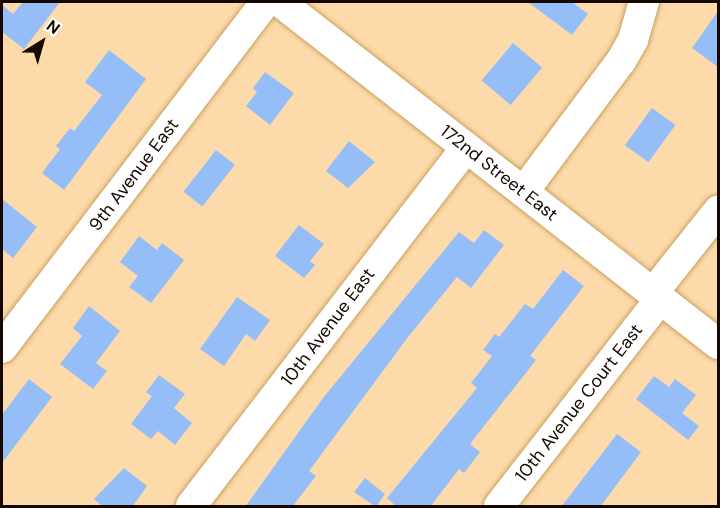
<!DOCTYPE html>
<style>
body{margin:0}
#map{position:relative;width:720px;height:508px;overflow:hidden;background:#fddaa9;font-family:"DM Sans",sans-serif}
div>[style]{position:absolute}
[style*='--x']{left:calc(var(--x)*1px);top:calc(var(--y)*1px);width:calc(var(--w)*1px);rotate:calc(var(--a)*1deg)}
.building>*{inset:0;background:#95bef8;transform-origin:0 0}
.roads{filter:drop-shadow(0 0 2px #caa163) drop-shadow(0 0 2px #caa163)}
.minor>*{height:30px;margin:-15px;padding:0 15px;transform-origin:15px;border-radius:15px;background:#fff}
span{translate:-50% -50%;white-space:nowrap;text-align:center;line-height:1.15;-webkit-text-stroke:4.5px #fff;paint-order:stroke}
.street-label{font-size:18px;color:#160800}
.frame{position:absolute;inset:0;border:3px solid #160800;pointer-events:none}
.north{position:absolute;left:12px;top:12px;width:60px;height:60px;-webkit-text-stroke:4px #fff;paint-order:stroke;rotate:37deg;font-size:16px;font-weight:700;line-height:24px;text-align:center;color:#160800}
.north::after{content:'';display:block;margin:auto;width:21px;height:27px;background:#160800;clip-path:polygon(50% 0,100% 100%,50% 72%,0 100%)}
</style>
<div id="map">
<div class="building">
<i style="clip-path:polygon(23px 2px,60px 2px,24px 49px,2px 32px,2px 5px,13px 14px)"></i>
<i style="clip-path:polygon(528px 2px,572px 2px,588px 14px,572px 35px)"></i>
<i style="clip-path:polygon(718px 11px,718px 67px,692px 48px)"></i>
<i style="left:513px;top:43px;width:38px;height:49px;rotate:40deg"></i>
<i style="clip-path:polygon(109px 50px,146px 79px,64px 190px,42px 173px,60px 149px,56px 146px,70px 128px,74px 131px,102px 95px,85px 82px)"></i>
<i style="clip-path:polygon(265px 72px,294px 93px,270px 125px,246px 106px,257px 92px,253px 88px)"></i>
<i style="left:652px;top:108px;width:29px;height:46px;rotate:36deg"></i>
<i style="clip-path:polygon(349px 141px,375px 162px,348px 188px,326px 171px)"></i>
<i style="left:216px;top:150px;width:24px;height:53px;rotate:38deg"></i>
<i style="clip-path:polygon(2px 199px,37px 227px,13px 258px,2px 249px)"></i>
<i style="clip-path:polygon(299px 225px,324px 244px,310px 261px,315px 265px,304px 278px,275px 256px)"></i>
<i style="clip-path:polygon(484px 230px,504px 245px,471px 288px,457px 277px,408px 337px,309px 471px,316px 476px,292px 507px,245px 507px,323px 398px,459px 232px,474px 243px)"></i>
<i style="clip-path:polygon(139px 236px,157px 250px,162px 243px,184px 260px,151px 303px,129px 287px,138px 276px,120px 262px)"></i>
<i style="clip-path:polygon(563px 270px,584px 286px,530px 356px,536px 360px,470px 444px,480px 452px,464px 473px,459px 469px,430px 507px,397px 507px,387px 498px,477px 388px,471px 383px,492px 356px,483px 350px,495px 334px,499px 337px,525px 304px,533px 309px)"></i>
<i style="clip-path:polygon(237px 297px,270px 320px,255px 341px,246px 334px,224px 366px,200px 349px)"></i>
<i style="clip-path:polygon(89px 306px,120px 331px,96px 363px,107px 371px,93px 389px,60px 364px,82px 336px,73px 328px)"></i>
<i style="clip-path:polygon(159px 375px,185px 394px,174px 408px,192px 423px,175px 445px,158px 431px,151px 439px,131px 424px,152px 396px,146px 392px)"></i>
<i style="clip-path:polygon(654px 376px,669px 387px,675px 379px,696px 395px,682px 413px,699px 426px,688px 440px,636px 399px)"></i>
<i style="clip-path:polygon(29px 379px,52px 397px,2px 463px,2px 415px)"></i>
<i style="clip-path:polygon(617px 434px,641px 452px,600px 507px,561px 507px)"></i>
<i style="clip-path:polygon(124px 468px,147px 486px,132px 507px,103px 507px,94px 499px)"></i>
<i style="clip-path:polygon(365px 478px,385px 494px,376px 507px,354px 492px)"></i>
</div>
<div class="roads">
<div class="minor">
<i style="--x:280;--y:2;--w:556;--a:37.98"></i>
<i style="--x:524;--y:191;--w:162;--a:-53.3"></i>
<i style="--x:621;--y:61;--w:24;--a:-60"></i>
<i style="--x:633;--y:40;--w:40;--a:-74"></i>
<i style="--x:653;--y:293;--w:105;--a:-51.6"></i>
<i style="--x:2;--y:348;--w:435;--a:-52.7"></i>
<i style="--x:191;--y:506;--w:452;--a:-52.5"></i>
<i style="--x:499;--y:506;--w:262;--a:-52.1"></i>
</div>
</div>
<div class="street-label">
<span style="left:499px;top:173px;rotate:38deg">172nd Street East</span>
<span style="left:134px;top:175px;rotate:-53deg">9th Avenue East</span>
<span style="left:328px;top:327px;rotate:-53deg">10th Avenue East</span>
<span style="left:579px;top:403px;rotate:-52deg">10th Avenue Court East</span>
</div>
<div class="frame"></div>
<div class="north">N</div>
</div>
